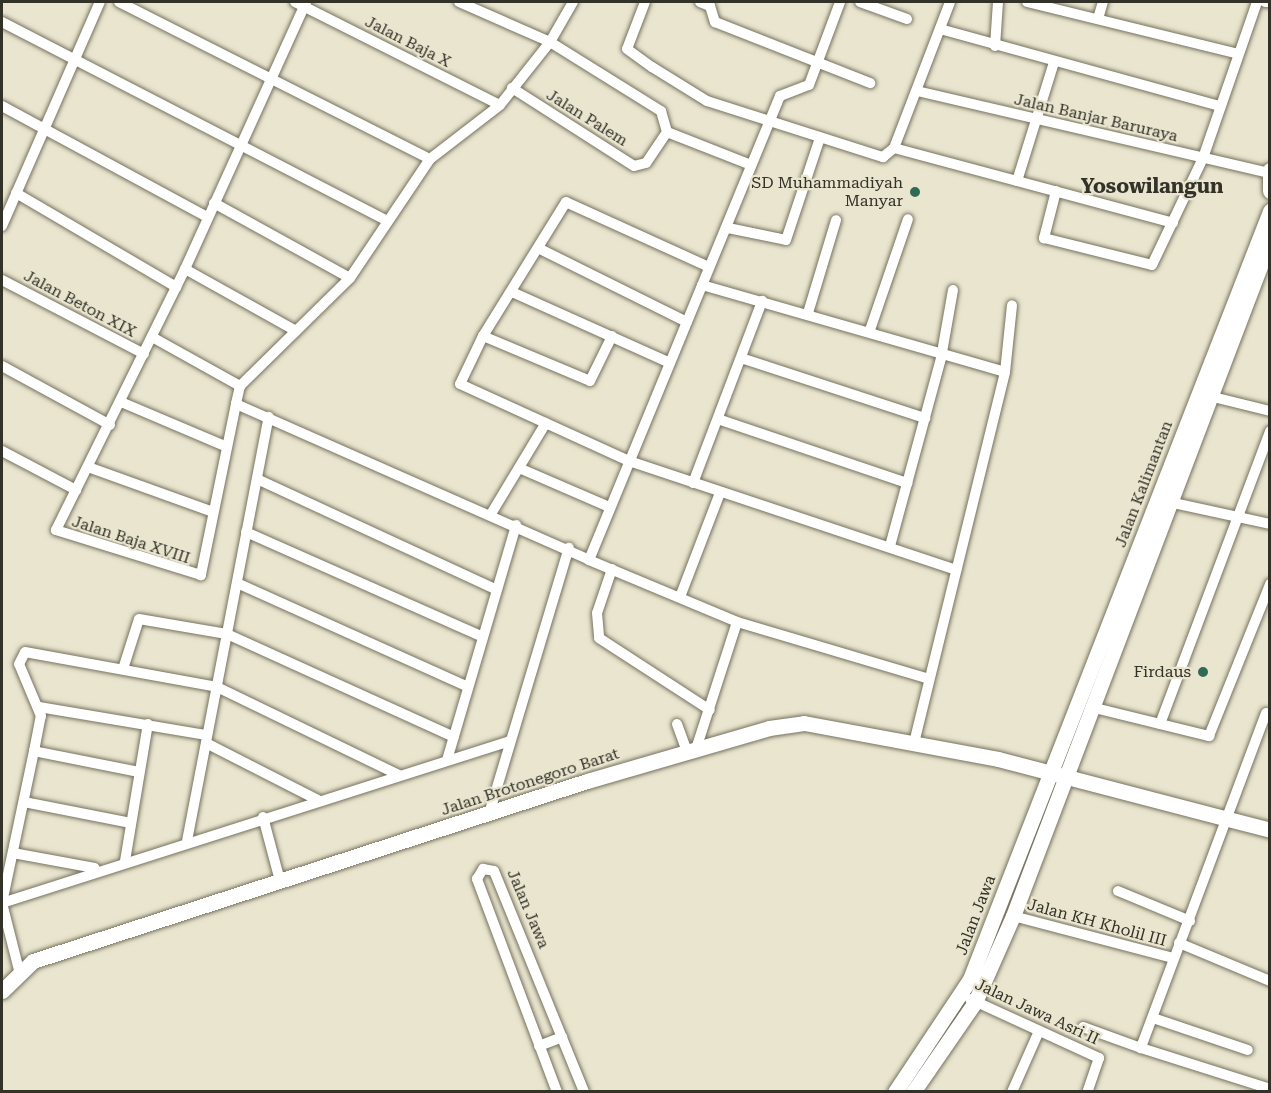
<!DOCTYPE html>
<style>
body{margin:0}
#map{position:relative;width:1271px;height:1093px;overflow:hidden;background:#e9e5cf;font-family:"Roboto Serif",serif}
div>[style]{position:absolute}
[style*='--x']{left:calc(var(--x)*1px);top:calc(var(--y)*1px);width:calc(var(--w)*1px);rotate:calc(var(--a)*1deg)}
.roads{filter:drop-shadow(0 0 2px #76725e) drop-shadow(0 0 2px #76725e)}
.street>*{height:10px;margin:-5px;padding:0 5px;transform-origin:5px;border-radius:5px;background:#fff}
.secondary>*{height:15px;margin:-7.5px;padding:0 7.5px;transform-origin:7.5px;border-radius:7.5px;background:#fff}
.dots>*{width:16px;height:16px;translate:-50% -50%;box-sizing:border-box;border:3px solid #e9e5cf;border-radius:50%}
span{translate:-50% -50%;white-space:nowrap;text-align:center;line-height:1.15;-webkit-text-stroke:4.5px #e9e5cf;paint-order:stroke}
.street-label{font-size:16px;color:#333229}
.poi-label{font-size:16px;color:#333229}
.right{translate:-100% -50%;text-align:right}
.quarter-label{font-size:20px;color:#333229;font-weight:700}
.frame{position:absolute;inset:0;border:3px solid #333229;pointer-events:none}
</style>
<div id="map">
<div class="roads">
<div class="street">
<i style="--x:119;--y:2;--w:348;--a:26.8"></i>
<i style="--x:295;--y:2;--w:229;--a:26.7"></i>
<i style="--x:459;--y:2;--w:99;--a:23.7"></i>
<i style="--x:550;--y:42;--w:131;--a:31.9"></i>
<i style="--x:661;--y:111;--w:22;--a:74"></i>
<i style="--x:667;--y:132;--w:37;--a:124"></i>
<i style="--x:646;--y:163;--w:12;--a:166"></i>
<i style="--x:634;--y:166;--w:145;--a:-147.4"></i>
<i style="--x:645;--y:2;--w:50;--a:111"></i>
<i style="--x:627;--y:49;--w:31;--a:36"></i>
<i style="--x:652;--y:67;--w:65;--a:31.7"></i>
<i style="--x:707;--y:101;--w:185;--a:17.7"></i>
<i style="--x:883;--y:157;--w:14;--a:-39"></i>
<i style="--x:894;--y:148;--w:156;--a:-69"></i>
<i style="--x:700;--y:2;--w:11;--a:22"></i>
<i style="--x:710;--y:6;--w:17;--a:73"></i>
<i style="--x:715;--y:22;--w:167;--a:21.5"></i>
<i style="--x:860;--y:2;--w:50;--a:19.9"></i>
<i style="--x:1027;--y:2;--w:217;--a:13.8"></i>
<i style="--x:1265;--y:2;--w:5;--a:0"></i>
<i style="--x:1098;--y:19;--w:18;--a:-74"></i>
<i style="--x:2;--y:22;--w:432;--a:27.3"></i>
<i style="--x:940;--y:29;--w:289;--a:15.4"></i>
<i style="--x:995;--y:46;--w:44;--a:-86.1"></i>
<i style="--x:917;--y:91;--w:360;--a:13.1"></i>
<i style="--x:2;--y:106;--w:233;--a:28.4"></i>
<i style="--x:667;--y:132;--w:90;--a:21.4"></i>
<i style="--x:894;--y:148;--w:289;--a:15"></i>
<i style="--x:1017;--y:181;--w:125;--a:-72.7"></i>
<i style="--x:1056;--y:191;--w:49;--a:104.3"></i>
<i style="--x:1044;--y:238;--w:111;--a:14"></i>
<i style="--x:1152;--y:265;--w:119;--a:-64.5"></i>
<i style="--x:1203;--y:158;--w:165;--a:-70.9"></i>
<i style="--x:16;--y:193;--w:186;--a:30.4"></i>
<i style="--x:214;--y:203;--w:155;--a:28.9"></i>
<i style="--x:2;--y:226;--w:244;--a:-66.4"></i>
<i style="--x:728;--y:228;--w:59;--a:11.7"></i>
<i style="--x:786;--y:240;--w:108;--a:-71.6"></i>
<i style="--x:540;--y:249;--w:164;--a:26.4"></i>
<i style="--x:709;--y:267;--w:157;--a:-155.6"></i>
<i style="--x:566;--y:202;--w:158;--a:121.8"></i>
<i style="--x:483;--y:336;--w:53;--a:115.6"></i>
<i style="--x:460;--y:384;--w:186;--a:24.5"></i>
<i style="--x:629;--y:461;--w:345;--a:18.4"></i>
<i style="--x:185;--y:269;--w:127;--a:29.2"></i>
<i style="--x:2;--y:280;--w:160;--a:27.5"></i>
<i style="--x:702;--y:285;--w:315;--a:16"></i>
<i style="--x:512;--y:292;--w:173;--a:24.2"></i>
<i style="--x:808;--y:313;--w:97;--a:-73.2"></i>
<i style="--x:870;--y:330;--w:117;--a:-71.1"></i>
<i style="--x:483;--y:336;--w:116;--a:22.8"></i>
<i style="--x:590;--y:381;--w:50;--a:-63.9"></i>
<i style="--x:152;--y:337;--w:101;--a:29.1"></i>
<i style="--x:240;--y:386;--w:18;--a:103"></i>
<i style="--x:236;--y:404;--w:386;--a:23.8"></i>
<i style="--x:589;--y:560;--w:160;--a:22.7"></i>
<i style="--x:737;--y:622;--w:200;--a:16.5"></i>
<i style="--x:741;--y:358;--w:194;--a:18.1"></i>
<i style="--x:2;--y:366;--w:123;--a:28.6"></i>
<i style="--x:240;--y:386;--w:154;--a:-44.5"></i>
<i style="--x:350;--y:278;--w:143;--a:-56.1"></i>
<i style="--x:430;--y:159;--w:88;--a:-37.6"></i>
<i style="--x:500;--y:105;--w:80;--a:-51.6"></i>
<i style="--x:550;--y:42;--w:46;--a:-60.1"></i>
<i style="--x:1205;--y:395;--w:67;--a:13.8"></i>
<i style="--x:121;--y:402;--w:115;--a:23"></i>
<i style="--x:236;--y:404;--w:175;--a:101.6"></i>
<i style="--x:201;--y:575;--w:152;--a:-162.8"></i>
<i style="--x:56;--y:530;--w:291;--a:-63.7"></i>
<i style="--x:185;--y:269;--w:293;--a:-65.6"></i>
<i style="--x:718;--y:419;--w:200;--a:18.7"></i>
<i style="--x:2;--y:451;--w:84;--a:27.8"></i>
<i style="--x:88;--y:467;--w:133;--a:19.8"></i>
<i style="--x:519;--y:468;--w:98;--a:23.4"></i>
<i style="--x:257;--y:479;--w:264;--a:24.8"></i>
<i style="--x:693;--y:483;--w:195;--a:-69.2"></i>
<i style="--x:1169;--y:502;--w:103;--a:12.3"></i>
<i style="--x:491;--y:514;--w:106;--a:-58.9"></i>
<i style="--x:246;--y:532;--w:259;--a:23.9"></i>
<i style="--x:890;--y:546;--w:195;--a:-74.8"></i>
<i style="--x:941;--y:358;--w:69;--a:-80"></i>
<i style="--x:589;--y:560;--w:502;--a:-67.63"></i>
<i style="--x:780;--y:96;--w:31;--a:-21"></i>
<i style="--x:809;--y:85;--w:89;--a:-69.5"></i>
<i style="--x:612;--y:569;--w:46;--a:108.8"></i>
<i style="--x:597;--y:613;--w:25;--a:85"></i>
<i style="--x:599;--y:638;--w:132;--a:33"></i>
<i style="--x:237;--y:583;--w:253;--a:24.2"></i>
<i style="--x:680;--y:597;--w:111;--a:-69"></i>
<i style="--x:123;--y:669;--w:52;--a:-72.3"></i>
<i style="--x:139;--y:619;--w:89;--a:9.7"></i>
<i style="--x:227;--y:634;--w:249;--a:24.4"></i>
<i style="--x:39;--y:707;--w:170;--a:9.5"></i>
<i style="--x:1091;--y:707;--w:122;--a:13.8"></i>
<i style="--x:1209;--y:736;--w:164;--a:-68.1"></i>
<i style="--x:1266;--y:713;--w:358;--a:110.5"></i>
<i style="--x:1141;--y:1048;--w:135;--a:17.6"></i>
<i style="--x:677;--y:724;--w:29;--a:70"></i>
<i style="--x:1160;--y:724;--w:313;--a:-69.4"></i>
<i style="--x:206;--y:743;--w:126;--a:27"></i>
<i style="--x:914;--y:743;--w:382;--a:-76.2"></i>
<i style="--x:1005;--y:372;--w:67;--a:-84"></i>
<i style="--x:696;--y:749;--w:133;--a:-72.1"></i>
<i style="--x:34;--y:751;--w:36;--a:-79"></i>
<i style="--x:41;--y:716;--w:56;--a:-112.9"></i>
<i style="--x:19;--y:664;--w:13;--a:-63"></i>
<i style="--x:25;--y:652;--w:195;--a:10.3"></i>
<i style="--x:217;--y:687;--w:202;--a:25.8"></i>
<i style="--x:447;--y:760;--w:245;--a:-73.6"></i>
<i style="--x:139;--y:772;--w:107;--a:-168.7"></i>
<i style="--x:34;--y:751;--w:155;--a:101.9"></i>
<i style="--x:2;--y:903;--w:533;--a:-17.69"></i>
<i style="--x:24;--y:802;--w:109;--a:11.1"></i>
<i style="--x:489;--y:814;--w:278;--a:-73.3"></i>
<i style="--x:263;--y:817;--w:66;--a:75.1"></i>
<i style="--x:187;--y:841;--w:432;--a:-79.1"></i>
<i style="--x:13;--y:853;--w:83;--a:10.4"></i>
<i style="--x:125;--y:861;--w:139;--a:-80.5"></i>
<i style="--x:1118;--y:891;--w:78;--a:22.6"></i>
<i style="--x:2;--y:903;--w:69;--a:75.8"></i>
<i style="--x:1013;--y:916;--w:165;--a:14.7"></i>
<i style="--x:1179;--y:943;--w:99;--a:22.7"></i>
<i style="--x:970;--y:999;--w:142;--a:24.6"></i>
<i style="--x:1099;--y:1058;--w:36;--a:109"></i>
<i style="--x:1153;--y:1018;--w:100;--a:18.6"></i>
<i style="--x:1083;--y:1027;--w:62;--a:19.9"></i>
<i style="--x:539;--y:1046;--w:25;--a:-21"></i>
<i style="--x:557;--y:1092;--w:228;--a:-110.6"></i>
<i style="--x:477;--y:879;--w:12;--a:-59"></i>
<i style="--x:483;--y:869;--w:11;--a:10"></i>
<i style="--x:494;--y:871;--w:239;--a:67.8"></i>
<i style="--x:1012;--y:1092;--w:67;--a:-66.1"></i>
</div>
<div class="secondary">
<i style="--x:1270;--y:170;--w:21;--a:90"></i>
<i style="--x:2;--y:991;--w:43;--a:-44.1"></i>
<i style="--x:33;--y:961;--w:583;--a:-18"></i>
<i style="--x:587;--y:781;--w:190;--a:-16.2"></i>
<i style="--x:769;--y:728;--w:35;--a:-8"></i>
<i style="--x:804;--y:723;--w:197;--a:10.5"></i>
<i style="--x:998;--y:759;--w:281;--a:14.6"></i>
<i style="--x:895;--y:1092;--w:136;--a:-56.4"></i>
<i style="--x:970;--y:979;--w:825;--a:-68.66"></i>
<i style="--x:913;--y:1092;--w:109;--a:-55.4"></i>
<i style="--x:975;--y:1002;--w:94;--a:-66.2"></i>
<i style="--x:1013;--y:916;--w:723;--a:-69.18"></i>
</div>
</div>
<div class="dots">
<i style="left:915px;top:192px;background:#2e6b57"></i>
<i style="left:1203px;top:672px;background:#2e6b57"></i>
</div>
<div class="street-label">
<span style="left:408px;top:42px;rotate:27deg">Jalan Baja X</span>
<span style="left:587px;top:118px;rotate:32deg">Jalan Palem</span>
<span style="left:1096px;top:118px;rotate:13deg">Jalan Banjar Baruraya</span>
<span style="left:80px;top:304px;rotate:28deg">Jalan Beton XIX</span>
<span style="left:1144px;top:484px;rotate:-69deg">Jalan Kalimantan</span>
<span style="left:131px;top:540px;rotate:18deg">Jalan Baja XVIII</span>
<span style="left:530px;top:782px;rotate:-18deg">Jalan Brotonegoro Barat</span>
<span style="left:528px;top:909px;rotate:67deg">Jalan Jawa</span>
<span style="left:976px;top:915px;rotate:-69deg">Jalan Jawa</span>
<span style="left:1097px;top:923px;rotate:15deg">Jalan KH Kholil III</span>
<span style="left:1037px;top:1012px;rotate:25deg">Jalan Jawa Asri II</span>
</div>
<div class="poi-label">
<span class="right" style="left:903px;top:192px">SD Muhammadiyah<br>Manyar</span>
<span class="right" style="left:1191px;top:672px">Firdaus</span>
</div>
<div class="quarter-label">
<span style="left:1152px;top:186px">Yosowilangun</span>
</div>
<div class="frame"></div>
</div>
